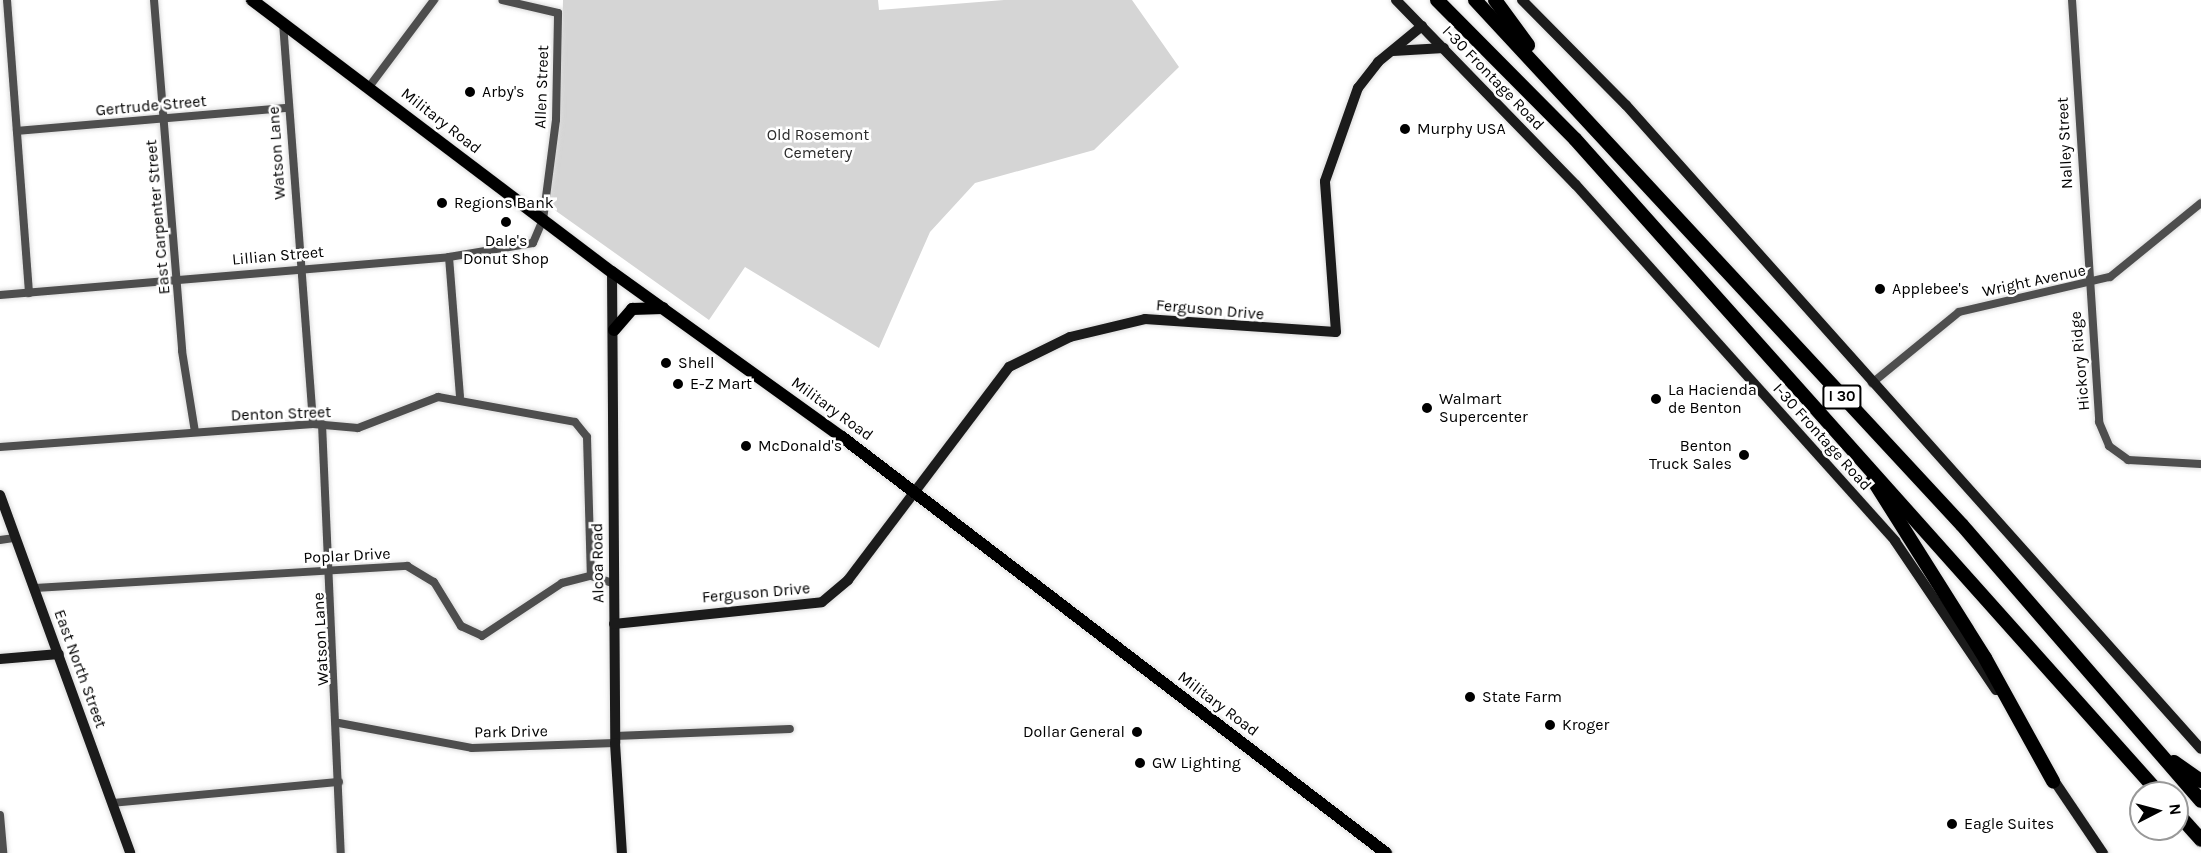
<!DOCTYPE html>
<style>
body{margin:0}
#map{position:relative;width:2201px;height:853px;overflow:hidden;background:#fff;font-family:Karla,sans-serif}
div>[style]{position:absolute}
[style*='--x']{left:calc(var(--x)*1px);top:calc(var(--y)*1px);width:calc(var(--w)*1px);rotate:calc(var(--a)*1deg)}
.green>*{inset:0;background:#d5d5d5}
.roads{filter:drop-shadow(0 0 2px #dbdbdb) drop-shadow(0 0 2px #dbdbdb)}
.street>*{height:8px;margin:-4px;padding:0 4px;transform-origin:4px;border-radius:4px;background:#4e4e4e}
.secondary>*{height:10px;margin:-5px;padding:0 5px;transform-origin:5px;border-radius:5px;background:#1b1b1b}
.primary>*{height:12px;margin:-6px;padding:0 6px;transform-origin:6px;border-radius:6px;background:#000}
.highway>*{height:14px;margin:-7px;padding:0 7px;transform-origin:7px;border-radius:7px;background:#000}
.dots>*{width:16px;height:16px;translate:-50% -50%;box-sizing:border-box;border:3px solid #fff;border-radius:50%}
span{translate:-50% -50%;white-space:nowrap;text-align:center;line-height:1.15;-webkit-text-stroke:5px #fff;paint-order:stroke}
.shield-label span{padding:2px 4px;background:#fff;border:2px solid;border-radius:4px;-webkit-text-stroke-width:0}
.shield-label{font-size:15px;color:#000;font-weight:700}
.street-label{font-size:16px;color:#000}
.poi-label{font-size:16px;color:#000}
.left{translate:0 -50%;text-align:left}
.right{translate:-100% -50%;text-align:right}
.park-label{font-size:16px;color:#2c2c2c}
.north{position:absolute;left:2129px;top:781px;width:60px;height:60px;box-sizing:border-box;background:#fff;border:2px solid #999;border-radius:50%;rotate:84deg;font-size:16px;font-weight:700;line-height:24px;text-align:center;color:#000}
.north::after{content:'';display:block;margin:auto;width:21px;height:27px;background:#000;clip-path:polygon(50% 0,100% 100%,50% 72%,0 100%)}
</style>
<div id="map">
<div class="green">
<i style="clip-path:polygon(563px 0,878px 0,879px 10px,1004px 0,1132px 0,1179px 67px,1094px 150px,975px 183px,930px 232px,879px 348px,745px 267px,709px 320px,549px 206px,560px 108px)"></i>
</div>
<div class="roads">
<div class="street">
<i style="--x:7;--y:0;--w:294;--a:85.7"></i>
<i style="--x:154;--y:0;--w:352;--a:85.4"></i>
<i style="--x:182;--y:351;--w:82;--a:80.9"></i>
<i style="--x:2072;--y:0;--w:423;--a:86.3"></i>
<i style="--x:2099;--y:422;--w:26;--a:67"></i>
<i style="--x:2109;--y:446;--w:24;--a:36"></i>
<i style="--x:2128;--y:460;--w:73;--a:3.1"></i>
<i style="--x:283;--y:23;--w:402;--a:85.7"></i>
<i style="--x:369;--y:87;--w:109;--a:-53.2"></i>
<i style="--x:17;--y:131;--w:271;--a:-4.9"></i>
<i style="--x:449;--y:257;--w:140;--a:85.5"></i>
<i style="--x:0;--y:295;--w:451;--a:-4.8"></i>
<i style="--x:449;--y:257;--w:85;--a:-9.5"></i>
<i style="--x:533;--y:243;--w:25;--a:-67"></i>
<i style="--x:543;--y:220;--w:101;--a:-82.6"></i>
<i style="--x:556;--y:120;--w:107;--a:-88.9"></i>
<i style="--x:558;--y:13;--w:57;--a:-166.9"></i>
<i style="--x:1872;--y:383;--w:112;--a:-39.2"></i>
<i style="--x:1959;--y:312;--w:155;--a:-13.1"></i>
<i style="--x:2110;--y:277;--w:117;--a:-39.1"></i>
<i style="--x:322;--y:424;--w:429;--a:87.5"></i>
<i style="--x:0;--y:447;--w:314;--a:-4.2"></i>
<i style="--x:313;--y:424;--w:45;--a:5.1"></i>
<i style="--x:358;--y:428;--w:86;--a:-21.2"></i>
<i style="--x:438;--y:397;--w:139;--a:10.3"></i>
<i style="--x:575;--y:422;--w:19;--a:51"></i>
<i style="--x:587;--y:437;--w:139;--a:88.4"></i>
<i style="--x:0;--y:540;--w:15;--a:-8"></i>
<i style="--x:35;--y:588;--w:373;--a:-3.4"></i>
<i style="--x:407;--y:566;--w:31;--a:31"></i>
<i style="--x:434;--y:582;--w:52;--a:58.5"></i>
<i style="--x:461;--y:626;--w:23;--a:25"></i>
<i style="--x:482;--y:636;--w:96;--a:-33.5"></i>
<i style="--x:562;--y:583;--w:30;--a:-14"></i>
<i style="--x:591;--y:576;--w:23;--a:18"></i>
<i style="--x:339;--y:723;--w:135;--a:10.6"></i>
<i style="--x:472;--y:748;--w:143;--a:-2"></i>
<i style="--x:615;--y:736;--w:175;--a:-2.3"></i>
<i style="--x:112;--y:803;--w:228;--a:-5.3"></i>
<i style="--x:0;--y:815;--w:38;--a:85"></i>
</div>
<div class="secondary">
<i style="--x:1396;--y:0;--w:258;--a:45.8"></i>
<i style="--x:1576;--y:185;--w:478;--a:48.1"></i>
<i style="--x:1895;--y:541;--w:180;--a:55.9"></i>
<i style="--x:1522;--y:0;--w:148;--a:45.3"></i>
<i style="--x:1626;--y:105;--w:863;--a:48.24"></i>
<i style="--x:1393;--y:51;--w:51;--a:-3.4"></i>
<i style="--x:612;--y:272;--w:471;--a:89.6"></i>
<i style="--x:615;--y:743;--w:110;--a:86.4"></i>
<i style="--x:0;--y:495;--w:381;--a:70"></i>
<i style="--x:614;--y:624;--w:209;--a:-6"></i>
<i style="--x:822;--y:602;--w:34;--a:-40"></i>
<i style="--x:848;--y:580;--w:267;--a:-52.9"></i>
<i style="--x:1009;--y:367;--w:68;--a:-26.2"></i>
<i style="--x:1070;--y:337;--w:77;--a:-13.5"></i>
<i style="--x:1145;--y:319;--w:191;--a:3.9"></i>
<i style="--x:1336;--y:332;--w:151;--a:-94.2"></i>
<i style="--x:1325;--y:181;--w:99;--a:-70.5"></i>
<i style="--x:1358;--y:88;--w:33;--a:-52"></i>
<i style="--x:1378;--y:62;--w:57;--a:-39.3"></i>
<i style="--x:0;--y:659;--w:59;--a:-4.8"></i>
<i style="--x:2051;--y:776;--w:93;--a:56"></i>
</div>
<div class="primary">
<i style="--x:252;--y:0;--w:451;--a:37.1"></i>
<i style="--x:612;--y:272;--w:283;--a:35.7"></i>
<i style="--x:842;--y:437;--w:685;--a:37.41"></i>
<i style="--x:614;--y:330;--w:28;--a:-49"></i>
<i style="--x:632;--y:309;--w:31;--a:-2"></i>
</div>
<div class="highway">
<i style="--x:1437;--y:0;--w:196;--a:45.2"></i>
<i style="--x:1575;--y:139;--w:877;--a:48.24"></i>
<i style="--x:1475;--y:0;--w:716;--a:47.15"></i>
<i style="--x:1962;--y:525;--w:365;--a:49.1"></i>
<i style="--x:1495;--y:0;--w:56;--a:53.7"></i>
<i style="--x:1873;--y:480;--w:210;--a:57.8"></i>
<i style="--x:1985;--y:658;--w:141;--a:61.1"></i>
<i style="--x:2174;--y:762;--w:33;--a:35"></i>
<i style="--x:2177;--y:813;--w:36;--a:48"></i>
</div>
</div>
<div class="dots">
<i style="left:470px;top:92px;background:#000"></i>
<i style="left:1405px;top:129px;background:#000"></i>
<i style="left:442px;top:203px;background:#000"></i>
<i style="left:506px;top:222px;background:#000"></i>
<i style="left:1880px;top:289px;background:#000"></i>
<i style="left:666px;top:363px;background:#000"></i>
<i style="left:678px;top:384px;background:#000"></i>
<i style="left:1656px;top:399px;background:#000"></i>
<i style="left:1427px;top:408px;background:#000"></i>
<i style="left:746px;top:446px;background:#000"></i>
<i style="left:1744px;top:455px;background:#000"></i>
<i style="left:1470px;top:697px;background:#000"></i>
<i style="left:1550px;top:725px;background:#000"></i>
<i style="left:1137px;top:732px;background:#000"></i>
<i style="left:1140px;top:763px;background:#000"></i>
<i style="left:1952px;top:824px;background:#000"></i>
</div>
<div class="shield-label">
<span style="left:1842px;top:397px">I 30</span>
</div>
<div class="street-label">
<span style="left:1493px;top:78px;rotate:46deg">I-30 Frontage Road</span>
<span style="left:542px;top:87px;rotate:-88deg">Allen Street</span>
<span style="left:151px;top:106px;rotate:-5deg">Gertrude Street</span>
<span style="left:441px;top:121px;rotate:38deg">Military Road</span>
<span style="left:2065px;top:143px;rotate:-93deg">Nalley Street</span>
<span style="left:277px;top:153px;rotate:-94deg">Watson Lane</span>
<span style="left:158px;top:217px;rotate:-95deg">East Carpenter Street</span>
<span style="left:278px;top:256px;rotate:-5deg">Lillian Street</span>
<span style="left:2034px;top:281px;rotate:-12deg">Wright Avenue</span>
<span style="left:1210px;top:310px;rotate:5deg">Ferguson Drive</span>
<span style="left:2080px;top:361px;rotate:-95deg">Hickory Ridge</span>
<span style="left:832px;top:409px;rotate:36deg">Military Road</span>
<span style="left:281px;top:414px;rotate:-2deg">Denton Street</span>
<span style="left:1822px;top:437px;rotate:48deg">I-30 Frontage Road</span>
<span style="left:347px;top:556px;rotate:-3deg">Poplar Drive</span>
<span style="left:598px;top:563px;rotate:-91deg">Alcoa Road</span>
<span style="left:756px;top:593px;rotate:-5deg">Ferguson Drive</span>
<span style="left:321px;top:639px;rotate:-93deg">Watson Lane</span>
<span style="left:80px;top:669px;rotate:70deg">East North Street</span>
<span style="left:1218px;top:704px;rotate:37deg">Military Road</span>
<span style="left:511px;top:732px;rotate:-1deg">Park Drive</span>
</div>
<div class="poi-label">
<span class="left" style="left:482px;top:92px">Arby's</span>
<span class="left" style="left:1417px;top:129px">Murphy USA</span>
<span class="left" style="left:454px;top:203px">Regions Bank</span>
<span style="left:506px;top:250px">Dale's<br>Donut Shop</span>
<span class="left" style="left:1892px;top:289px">Applebee's</span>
<span class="left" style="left:678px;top:363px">Shell</span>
<span class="left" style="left:690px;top:384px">E-Z Mart</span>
<span class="left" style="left:1668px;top:399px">La Hacienda<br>de Benton</span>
<span class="left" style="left:1439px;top:408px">Walmart<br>Supercenter</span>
<span class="left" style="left:758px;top:446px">McDonald's</span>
<span class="right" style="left:1732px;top:455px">Benton<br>Truck Sales</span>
<span class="left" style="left:1482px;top:697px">State Farm</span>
<span class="left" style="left:1562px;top:725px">Kroger</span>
<span class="right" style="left:1125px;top:732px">Dollar General</span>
<span class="left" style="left:1152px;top:763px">GW Lighting</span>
<span class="left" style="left:1964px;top:824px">Eagle Suites</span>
</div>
<div class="park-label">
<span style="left:818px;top:144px">Old Rosemont<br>Cemetery</span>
</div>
<div class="north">N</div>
</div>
